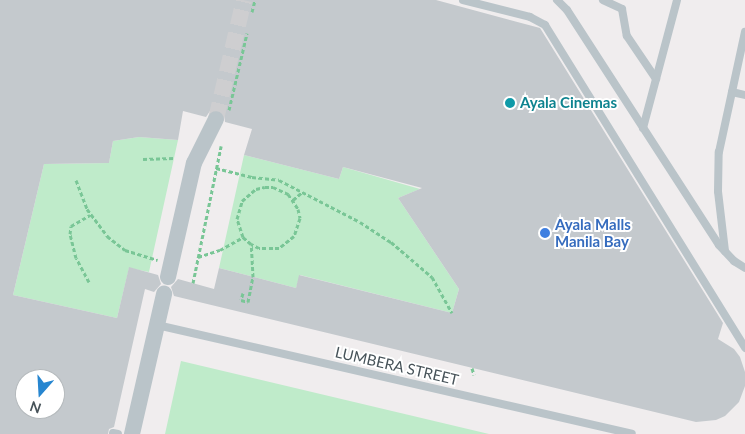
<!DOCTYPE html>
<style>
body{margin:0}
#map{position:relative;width:745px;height:434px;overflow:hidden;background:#f0edee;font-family:Lato,sans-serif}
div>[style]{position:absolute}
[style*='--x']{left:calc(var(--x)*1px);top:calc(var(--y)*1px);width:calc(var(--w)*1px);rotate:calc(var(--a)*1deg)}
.green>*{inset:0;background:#bfebca}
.building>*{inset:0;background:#c4c9cd}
.street-tunnel>*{height:16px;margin-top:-8px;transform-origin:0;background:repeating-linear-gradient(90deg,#ceced0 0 16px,transparent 0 24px)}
.path>*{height:3px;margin-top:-1.5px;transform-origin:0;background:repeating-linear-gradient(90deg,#79c696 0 4px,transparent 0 6.5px)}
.lane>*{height:8px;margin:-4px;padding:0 4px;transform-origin:4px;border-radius:4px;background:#bac4c9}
.street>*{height:16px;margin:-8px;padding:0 8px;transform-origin:8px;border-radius:8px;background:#bac4c9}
.dots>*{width:14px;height:14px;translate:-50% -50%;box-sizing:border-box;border:2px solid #fff;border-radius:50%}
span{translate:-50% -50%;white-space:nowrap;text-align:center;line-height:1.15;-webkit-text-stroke:4px #fff;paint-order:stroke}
.culture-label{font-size:15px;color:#0d838f;font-weight:700}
.left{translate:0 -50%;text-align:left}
.shop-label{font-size:15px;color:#366cbe;font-weight:700}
.street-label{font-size:15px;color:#475359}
.north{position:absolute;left:15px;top:369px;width:50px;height:50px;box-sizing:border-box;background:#fff;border:1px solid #b5babd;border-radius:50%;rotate:199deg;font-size:14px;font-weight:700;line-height:20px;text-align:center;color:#475359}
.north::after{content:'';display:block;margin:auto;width:18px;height:22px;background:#2786d0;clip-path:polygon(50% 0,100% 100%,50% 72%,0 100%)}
</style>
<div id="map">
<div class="green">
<i style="clip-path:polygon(139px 137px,178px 140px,149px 272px,129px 268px,117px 318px,13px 295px,44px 164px,109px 163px,113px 141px)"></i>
<i style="clip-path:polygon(244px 155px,339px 179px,343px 167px,420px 189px,398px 198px,459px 289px,452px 313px,300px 275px,296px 288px,219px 268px)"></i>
<i style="clip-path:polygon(181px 361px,489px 434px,165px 434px)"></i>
</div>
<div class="building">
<i style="clip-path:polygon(evenodd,0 0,436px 0,540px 28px,723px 323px,718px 339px,734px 349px,740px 357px,745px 372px,745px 386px,739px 402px,725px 416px,716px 420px,696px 422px,174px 296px,171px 287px,178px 279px,214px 289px,219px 268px,296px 288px,299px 275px,452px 313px,459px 289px,398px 198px,422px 188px,343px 167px,339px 179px,244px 155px,252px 129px,225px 122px,224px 113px,216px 109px,210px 111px,206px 117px,183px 111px,178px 140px,139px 137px,113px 141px,109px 163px,44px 164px,13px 295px,117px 318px,129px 267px,158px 275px,161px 284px,154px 292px,145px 289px,114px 427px,109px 429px,108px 434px,0 434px,0 0,25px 379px,55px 379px,55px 409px,25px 409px,25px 379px)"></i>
</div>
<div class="street-tunnel">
<i style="--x:216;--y:119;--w:122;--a:-76.8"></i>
</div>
<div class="path">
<i style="--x:252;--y:12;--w:12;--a:-76"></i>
<i style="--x:229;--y:110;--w:79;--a:-76.8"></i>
<i style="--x:143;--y:159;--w:31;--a:-2"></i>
<i style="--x:216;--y:168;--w:37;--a:14"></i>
<i style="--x:252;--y:177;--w:27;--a:6"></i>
<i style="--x:279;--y:180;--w:91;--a:27.4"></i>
<i style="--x:360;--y:222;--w:37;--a:33"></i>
<i style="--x:391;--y:242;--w:54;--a:40.5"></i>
<i style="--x:432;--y:277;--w:41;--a:60.9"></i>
<i style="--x:76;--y:180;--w:31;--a:69"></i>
<i style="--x:87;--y:209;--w:34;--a:53"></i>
<i style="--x:107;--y:236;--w:23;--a:38"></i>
<i style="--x:125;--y:250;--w:34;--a:17"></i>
<i style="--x:293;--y:200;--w:11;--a:-41"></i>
<i style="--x:198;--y:257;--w:23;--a:-18"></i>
<i style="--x:220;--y:250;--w:26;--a:-29"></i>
<i style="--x:89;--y:282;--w:27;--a:-118"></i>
<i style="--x:76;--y:258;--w:25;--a:-104"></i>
<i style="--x:70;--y:234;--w:8;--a:-83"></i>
<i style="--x:71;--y:226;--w:22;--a:-30"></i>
<i style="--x:193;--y:283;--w:140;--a:-78.4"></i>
<i style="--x:243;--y:293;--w:7;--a:106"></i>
<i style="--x:241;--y:300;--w:7;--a:16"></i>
<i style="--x:248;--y:302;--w:25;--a:-79"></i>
<i style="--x:253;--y:277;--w:33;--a:-93"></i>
<i style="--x:251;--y:244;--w:11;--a:-139"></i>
<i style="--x:243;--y:237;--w:19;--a:-108"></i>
<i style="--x:237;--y:219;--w:19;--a:-74"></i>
<i style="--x:242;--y:201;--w:18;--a:-41"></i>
<i style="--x:256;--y:189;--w:9;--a:-13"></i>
<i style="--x:265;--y:187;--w:8;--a:0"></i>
<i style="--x:273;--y:187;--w:17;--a:25"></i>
<i style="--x:288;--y:194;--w:18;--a:56"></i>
<i style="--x:298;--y:209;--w:9;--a:77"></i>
<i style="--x:300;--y:218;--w:19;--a:108"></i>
<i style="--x:294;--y:236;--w:19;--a:141"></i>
<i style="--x:279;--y:248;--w:20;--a:180"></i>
<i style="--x:259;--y:248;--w:9;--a:-153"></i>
<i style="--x:472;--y:368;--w:7;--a:74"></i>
</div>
<div class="lane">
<i style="--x:463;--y:0;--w:69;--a:14.2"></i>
<i style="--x:530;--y:17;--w:17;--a:28"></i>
<i style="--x:545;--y:25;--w:380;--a:58.2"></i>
<i style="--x:557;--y:0;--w:14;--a:45"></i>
<i style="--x:567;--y:10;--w:280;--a:57.1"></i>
<i style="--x:719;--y:245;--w:22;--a:47"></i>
<i style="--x:734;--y:261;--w:13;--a:32"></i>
<i style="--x:603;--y:0;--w:21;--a:25"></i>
<i style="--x:622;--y:9;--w:27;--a:80"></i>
<i style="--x:627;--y:36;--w:52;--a:56"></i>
<i style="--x:732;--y:92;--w:13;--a:13"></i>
<i style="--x:643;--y:128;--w:132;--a:-75.1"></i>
<i style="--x:725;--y:251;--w:60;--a:-96.7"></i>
<i style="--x:718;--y:191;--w:39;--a:-89"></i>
<i style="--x:719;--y:152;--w:123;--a:-77.8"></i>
<i style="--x:157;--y:325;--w:487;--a:12.9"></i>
<i style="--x:113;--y:433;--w:5;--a:11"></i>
</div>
<div class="street">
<i style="--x:168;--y:277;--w:117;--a:-77.2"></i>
<i style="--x:194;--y:163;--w:49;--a:-63.4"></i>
<i style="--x:132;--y:434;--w:144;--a:-77.1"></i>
</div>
<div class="dots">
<i style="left:510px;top:103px;background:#0f9aa8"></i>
<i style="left:545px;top:233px;background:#3f7fe0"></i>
</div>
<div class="culture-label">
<span class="left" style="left:520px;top:103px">Ayala Cinemas</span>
</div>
<div class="shop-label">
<span class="left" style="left:555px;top:233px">Ayala Malls<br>Manila Bay</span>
</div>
<div class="street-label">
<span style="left:397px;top:366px;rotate:13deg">LUMBERA STREET</span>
</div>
<div class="north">N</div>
</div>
